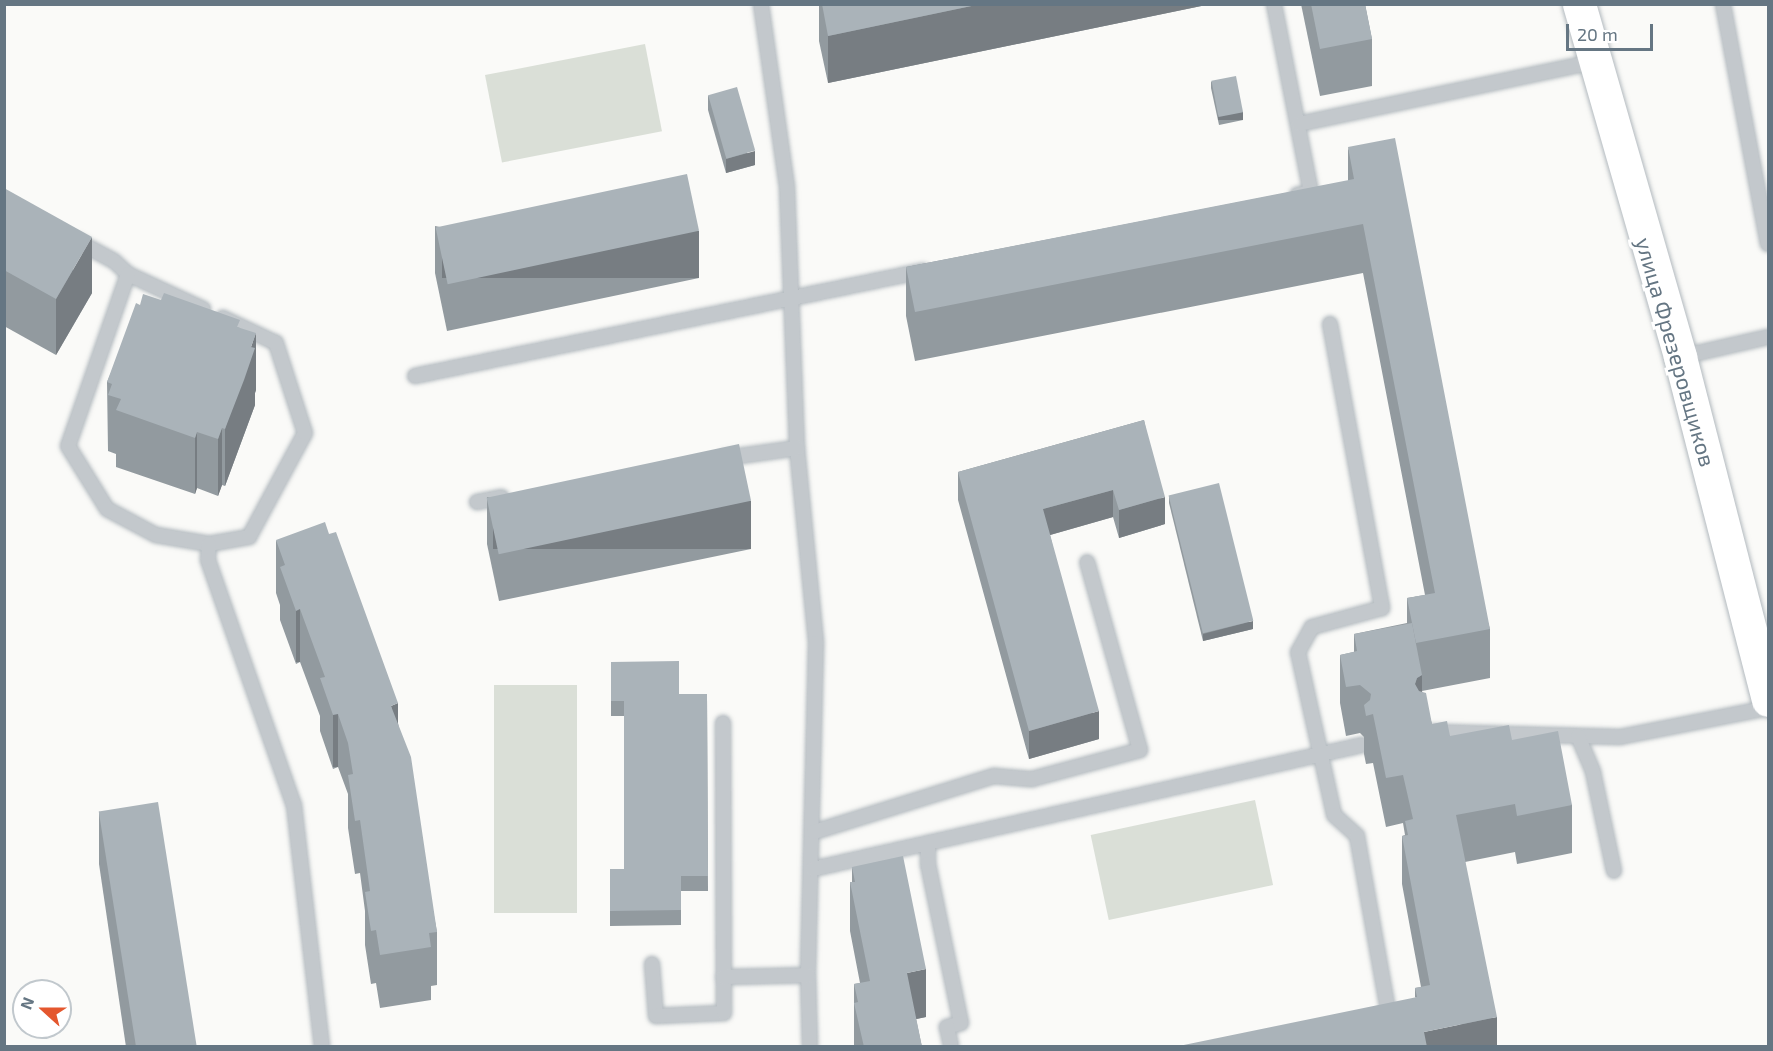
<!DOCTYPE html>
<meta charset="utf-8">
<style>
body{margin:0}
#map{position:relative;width:1773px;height:1051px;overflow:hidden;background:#fafaf8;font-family:"Exo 2",sans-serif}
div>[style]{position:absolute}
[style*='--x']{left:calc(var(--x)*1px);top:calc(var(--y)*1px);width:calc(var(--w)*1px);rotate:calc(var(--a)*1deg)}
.green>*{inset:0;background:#dadfd7;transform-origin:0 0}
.roads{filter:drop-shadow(0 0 2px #b3babf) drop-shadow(0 0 2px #b3babf)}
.lane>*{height:14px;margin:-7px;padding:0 7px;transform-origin:7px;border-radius:7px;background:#c3c8cc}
.secondary>*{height:33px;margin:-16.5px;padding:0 16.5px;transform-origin:16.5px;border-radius:16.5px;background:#fff}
.wall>*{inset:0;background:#929a9f}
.shaded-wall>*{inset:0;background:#777d82;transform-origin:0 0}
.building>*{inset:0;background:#aab3b9;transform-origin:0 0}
span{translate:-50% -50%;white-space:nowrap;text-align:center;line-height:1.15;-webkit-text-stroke:6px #fff;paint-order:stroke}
.street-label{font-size:22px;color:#657683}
.frame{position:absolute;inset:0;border:6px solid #657683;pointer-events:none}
.north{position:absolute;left:12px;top:979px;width:60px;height:60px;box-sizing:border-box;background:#fff;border:2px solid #c1c8cd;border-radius:50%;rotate:291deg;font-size:16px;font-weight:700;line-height:24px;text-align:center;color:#657683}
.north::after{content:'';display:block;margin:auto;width:21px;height:27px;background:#e4572e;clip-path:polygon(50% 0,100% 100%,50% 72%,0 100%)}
.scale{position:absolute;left:1566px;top:24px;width:87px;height:27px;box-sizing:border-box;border:3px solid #657683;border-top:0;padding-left:8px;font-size:18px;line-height:21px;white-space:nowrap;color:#657683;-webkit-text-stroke:4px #fff;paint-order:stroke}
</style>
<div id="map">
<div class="green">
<i style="left:645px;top:44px;width:89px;height:163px;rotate:79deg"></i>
<i style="left:494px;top:685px;width:83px;height:228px"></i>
<i style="left:1255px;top:800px;width:87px;height:168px;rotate:78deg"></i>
</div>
<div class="roads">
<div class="lane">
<i style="--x:761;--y:4;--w:185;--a:81.9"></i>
<i style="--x:787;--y:187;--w:261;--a:87.8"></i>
<i style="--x:797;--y:448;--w:196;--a:84.4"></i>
<i style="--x:816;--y:643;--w:332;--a:91.4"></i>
<i style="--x:808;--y:975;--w:71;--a:88.4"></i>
<i style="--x:1274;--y:4;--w:192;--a:78.9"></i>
<i style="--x:1311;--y:192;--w:14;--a:168"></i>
<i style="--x:1723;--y:4;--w:244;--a:79.4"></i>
<i style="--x:1299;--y:124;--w:300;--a:-11.9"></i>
<i style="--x:77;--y:241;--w:42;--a:28.4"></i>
<i style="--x:114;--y:261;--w:19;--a:43"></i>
<i style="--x:128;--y:274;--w:83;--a:25"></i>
<i style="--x:128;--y:274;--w:182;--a:109.2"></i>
<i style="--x:68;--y:446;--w:74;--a:58.2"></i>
<i style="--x:107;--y:509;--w:55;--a:28"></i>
<i style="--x:156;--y:535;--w:54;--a:9.6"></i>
<i style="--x:209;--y:544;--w:41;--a:-9.9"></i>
<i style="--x:249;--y:537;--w:118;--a:-61.7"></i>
<i style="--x:305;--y:433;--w:95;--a:-107.9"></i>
<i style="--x:276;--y:343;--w:59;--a:-154.7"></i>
<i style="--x:1330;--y:324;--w:289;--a:79.6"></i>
<i style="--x:1382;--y:608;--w:73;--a:164.8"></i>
<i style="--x:1312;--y:627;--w:29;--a:119"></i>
<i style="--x:1298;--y:652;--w:167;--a:77.5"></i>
<i style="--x:1334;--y:815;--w:31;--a:42"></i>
<i style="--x:1357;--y:836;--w:188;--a:79.9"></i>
<i style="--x:1680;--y:357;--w:90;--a:-12.8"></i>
<i style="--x:415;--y:376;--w:519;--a:-11.68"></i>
<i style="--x:725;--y:458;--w:73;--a:-7.9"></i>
<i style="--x:477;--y:502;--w:25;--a:-11"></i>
<i style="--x:209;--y:544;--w:16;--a:94"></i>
<i style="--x:208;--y:560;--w:260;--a:70.7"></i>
<i style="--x:294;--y:805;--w:243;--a:83.4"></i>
<i style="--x:1432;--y:732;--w:188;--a:1.5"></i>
<i style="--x:1620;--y:737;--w:151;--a:-11.1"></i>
<i style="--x:1578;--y:736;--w:39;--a:67"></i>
<i style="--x:1593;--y:772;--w:101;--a:78"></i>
<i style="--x:814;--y:832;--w:189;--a:-17.3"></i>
<i style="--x:994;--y:776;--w:38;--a:5"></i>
<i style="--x:1032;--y:779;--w:112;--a:-15"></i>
<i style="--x:1140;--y:750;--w:195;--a:-105.7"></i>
<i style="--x:928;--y:844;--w:20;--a:90"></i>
<i style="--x:928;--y:864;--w:162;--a:78.3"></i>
<i style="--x:961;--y:1023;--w:15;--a:164"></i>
<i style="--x:947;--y:1027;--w:19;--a:78"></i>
<i style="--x:813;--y:869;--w:563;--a:-12.73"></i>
<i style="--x:652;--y:964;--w:52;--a:85.6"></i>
<i style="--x:656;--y:1016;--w:68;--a:-2.5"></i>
<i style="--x:724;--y:1013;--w:290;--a:-90.2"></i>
<i style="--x:723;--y:977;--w:85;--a:-1.3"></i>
</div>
<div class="secondary">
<i style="--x:1579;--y:4;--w:367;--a:74"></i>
<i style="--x:1680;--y:357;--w:354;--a:75.6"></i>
</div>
</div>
<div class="wall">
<i style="clip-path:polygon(819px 4px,1211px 4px,828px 83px,819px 41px)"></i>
<i style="clip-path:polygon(1301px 4px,1365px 4px,1372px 39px,1372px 86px,1320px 96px)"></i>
<i style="clip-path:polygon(1211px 81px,1243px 120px,1219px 125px,1211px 88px)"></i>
<i style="clip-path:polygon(708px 95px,755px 165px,726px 173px,708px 110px)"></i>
<i style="clip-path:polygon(1348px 147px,1490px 629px,1490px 678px,1422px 691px,1432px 724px,1450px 736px,1512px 740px,1572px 805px,1572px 853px,1517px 864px,1515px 852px,1465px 862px,1497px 1047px,1415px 997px,1415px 988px,1421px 987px,1402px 884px,1402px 836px,1405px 835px,1403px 823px,1386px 827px,1373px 763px,1366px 764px,1364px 754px,1364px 737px,1360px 733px,1346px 736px,1340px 703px,1340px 655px,1354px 652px,1354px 634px,1407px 623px,1407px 598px,1425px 595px,1363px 273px,915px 361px,906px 316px,906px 267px,1348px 181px)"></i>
<i style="clip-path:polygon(4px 188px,92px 293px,56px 355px,4px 326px)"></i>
<i style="clip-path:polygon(435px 226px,699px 278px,447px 331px,435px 273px)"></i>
<i style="clip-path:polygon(140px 305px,240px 328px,256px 390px,255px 393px,255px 405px,225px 486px,222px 485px,218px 496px,197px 488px,195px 494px,116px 467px,116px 454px,108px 451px,107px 382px)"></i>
<i style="clip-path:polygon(1144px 420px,1165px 524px,1119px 538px,1113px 517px,1050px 535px,1099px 739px,1029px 759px,958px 500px,958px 472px)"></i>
<i style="clip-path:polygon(1169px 496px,1253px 629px,1203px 641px,1169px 503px)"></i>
<i style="clip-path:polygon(487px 497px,751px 549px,499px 601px,487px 544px)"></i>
<i style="clip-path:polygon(276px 540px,398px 723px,437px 932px,437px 985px,431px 986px,431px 1000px,380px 1008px,376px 983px,371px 984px,365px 945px,365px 911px,360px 873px,355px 874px,348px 828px,348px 794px,338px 767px,333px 769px,320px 731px,320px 716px,300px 662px,296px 664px,280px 620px,280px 605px,276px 593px)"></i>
<i style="clip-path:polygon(611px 662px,679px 694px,707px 694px,708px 891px,681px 891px,681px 925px,610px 926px,610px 869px,624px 869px,624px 716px,611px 716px)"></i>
<i style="clip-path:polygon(99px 811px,195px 1047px,126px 1047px,99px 864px)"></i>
<i style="clip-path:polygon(852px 867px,926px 1017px,916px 1019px,922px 1047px,854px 1047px,854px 984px,860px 983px,850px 931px,850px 882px,852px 882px)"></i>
</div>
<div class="shaded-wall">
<i style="clip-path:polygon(981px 4px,1211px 4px,828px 83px,828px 36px)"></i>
<i style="left:1243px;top:112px;width:8px;height:25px;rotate:90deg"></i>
<i style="clip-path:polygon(755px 151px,755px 165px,726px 173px,726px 159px)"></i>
<i style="left:699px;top:231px;width:47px;height:257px;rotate:90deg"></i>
<i style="clip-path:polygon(92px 237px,92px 293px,56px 355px,56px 299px)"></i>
<i style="clip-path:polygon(256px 333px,256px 390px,255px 393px,255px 405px,225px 486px,225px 429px,251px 347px)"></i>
<i style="clip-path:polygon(222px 428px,222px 485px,218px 496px,218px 439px)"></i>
<i style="clip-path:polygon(197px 432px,197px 488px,195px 494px,195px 438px)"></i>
<i style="clip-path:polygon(1113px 490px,1113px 517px,1043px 537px,1043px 509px)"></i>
<i style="clip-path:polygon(1165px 497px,1165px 524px,1119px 538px,1119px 510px)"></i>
<i style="left:751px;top:501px;width:48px;height:258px;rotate:90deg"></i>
<i style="left:300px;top:609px;width:53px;height:4px;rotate:90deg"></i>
<i style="clip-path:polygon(1253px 621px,1253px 629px,1203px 641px,1203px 634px)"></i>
<i style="clip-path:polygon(1422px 675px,1422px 723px,1415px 684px,1417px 678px)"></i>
<i style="clip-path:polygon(398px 703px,398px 756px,391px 706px)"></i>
<i style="clip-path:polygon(1099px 711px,1099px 739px,1029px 759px,1029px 731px)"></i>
<i style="left:338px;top:714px;width:53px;height:5px;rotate:90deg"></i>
<i style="clip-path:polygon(926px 969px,926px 1017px,907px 1021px,907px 973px)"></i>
<i style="clip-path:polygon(1497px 1017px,1497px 1047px,1424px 1047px,1424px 1032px)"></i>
</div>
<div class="building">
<i style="clip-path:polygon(822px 4px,981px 4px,828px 36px)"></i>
<i style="clip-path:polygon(1311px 4px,1365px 4px,1372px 39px,1320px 49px)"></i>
<i style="left:1236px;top:76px;width:37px;height:25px;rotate:79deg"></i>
<i style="left:737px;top:87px;width:66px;height:30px;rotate:74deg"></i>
<i style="clip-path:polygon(1395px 138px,1490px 629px,1416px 643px,1407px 598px,1435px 593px,1363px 224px,915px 312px,906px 267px,1354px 179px,1348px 147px)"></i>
<i style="left:687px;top:174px;width:58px;height:257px;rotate:78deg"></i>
<i style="clip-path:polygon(4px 188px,92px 237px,56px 299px,4px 270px)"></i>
<i style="clip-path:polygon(164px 293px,240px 320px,237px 327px,256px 333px,251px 347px,255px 348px,244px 380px,225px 429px,222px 428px,218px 439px,197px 432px,195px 438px,116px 410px,121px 399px,108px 395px,112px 384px,107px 382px,136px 303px,140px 305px,143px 294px,161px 300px)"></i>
<i style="clip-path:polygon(1144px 420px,1165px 497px,1119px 510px,1113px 490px,1043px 509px,1099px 711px,1029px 731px,958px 472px)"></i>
<i style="left:739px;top:444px;width:58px;height:258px;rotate:78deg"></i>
<i style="left:1219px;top:483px;width:142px;height:52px;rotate:76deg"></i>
<i style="clip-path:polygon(325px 522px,329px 534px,336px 532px,398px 703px,391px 706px,411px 757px,437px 932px,429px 933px,431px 947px,380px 955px,376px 930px,371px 931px,365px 892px,370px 891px,360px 820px,355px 821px,348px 775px,353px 774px,348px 743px,338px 714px,333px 715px,320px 678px,325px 677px,300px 609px,296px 611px,280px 567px,285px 565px,276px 540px)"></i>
<i style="clip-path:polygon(1412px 623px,1422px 675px,1417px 678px,1415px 684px,1419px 691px,1426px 693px,1432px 724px,1447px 721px,1450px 736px,1509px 725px,1512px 740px,1558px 731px,1572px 805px,1517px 816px,1515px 804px,1456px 815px,1497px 1017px,1424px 1032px,1427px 1047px,1174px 1047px,1417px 997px,1415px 988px,1430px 985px,1402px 836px,1408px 835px,1405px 821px,1413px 819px,1403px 775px,1386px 778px,1373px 714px,1366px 716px,1364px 705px,1370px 700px,1371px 694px,1360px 685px,1346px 687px,1340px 655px,1357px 651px,1354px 634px)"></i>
<i style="clip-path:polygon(679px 661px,679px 694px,707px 694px,708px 876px,681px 876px,681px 910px,610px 911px,610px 869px,624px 869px,624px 701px,611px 701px,611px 662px)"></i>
<i style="left:158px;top:802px;width:248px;height:60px;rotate:81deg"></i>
<i style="clip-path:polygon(903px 856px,926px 969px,907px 973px,922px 1047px,864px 1047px,854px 1003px,858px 1002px,854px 984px,870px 981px,850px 882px,855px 882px,852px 867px)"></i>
</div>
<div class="street-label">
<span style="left:1676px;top:352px;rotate:74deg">улица Фрезеровщиков</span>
</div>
<div class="frame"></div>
<div class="north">N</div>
<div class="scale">20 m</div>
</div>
